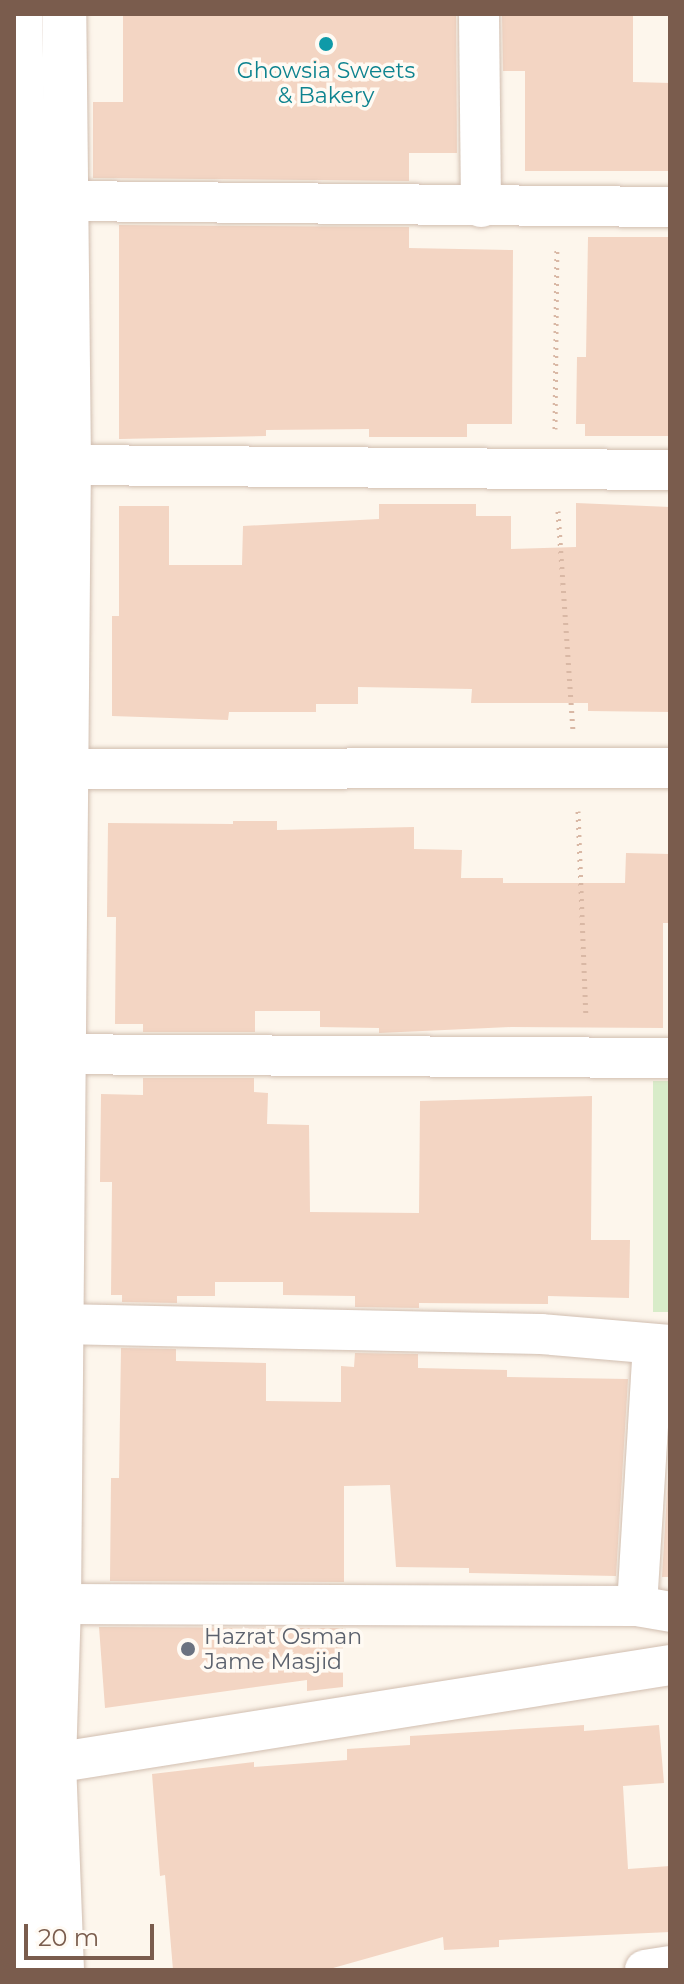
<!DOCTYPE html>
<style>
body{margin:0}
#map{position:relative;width:684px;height:1984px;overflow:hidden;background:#fdf6ec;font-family:Montserrat,sans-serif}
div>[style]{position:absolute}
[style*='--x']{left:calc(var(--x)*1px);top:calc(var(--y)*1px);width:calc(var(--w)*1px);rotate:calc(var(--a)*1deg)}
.green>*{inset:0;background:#d8ecc9;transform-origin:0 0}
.building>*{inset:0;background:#f3d5c3}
.path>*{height:5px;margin-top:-2.5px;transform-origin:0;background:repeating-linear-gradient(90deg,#d9b8a5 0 2px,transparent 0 8px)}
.roads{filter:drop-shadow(0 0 2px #d1beb0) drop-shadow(0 0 2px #d1beb0)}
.street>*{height:40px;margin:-20px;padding:0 20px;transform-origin:20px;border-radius:20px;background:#fff}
.secondary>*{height:44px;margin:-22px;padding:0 22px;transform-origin:22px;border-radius:22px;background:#fff}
.dots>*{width:22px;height:22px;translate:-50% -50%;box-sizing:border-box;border:4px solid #fffaf3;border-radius:50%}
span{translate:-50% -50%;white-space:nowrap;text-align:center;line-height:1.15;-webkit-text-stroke:7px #fffaf3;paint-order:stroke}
.culture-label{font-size:22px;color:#0d838f}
.worship-label{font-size:22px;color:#5b616d}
.left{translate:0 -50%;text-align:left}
.frame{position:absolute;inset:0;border:16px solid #7a5c4d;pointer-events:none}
.scale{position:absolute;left:24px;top:1924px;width:130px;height:36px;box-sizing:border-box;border:4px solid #7a5c4d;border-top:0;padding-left:10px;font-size:24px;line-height:28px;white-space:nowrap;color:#7a5c4d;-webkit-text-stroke:6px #fffaf3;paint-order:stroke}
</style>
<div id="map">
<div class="green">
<i style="left:653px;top:1081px;width:17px;height:231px"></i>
</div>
<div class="building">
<i style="clip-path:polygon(123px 14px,456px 14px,457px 153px,409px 153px,409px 181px,93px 178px,93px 102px,123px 102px)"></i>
<i style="clip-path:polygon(502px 14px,633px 14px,633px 82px,670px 83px,670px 171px,525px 171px,525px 71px,503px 71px)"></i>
<i style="clip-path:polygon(119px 225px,409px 227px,409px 248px,513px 250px,512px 424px,467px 424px,467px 437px,369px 437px,369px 429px,266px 430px,266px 436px,119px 439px)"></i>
<i style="clip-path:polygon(588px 237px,670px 237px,670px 436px,585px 436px,585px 424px,576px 424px,577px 357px,586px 357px)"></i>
<i style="clip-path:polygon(576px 503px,670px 507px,670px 712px,588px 711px,588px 703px,471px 703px,472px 689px,358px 687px,358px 704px,316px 704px,316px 712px,229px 712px,228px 720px,112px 716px,112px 616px,119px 616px,119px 506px,169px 506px,169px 565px,242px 565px,243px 526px,379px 519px,379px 504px,476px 504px,476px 516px,511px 516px,511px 549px,576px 547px)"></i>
<i style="clip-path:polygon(233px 821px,277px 821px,277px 830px,414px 827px,414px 849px,462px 850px,461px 878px,503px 878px,503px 883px,625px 883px,626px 853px,670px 854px,670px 923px,663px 923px,663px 1028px,511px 1027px,379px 1033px,379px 1028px,320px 1027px,320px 1011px,255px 1011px,255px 1032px,143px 1032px,143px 1024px,115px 1024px,116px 917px,107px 917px,108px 823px,233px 824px)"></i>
<i style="clip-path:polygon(143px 1078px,254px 1078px,254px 1092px,268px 1093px,267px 1124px,309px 1125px,310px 1212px,419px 1213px,420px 1101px,592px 1096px,591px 1240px,630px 1240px,629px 1298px,548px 1296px,548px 1304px,419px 1303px,419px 1308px,355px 1307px,355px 1296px,283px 1295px,283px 1282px,215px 1282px,215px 1296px,177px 1296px,177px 1303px,122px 1302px,122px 1295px,111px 1295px,112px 1182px,100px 1182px,101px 1094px,143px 1095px)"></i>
<i style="clip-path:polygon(121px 1348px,176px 1349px,176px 1361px,266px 1363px,266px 1401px,341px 1402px,341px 1366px,354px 1367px,355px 1353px,418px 1354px,418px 1368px,507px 1370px,507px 1377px,628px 1379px,616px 1576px,469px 1573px,469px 1568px,396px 1567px,390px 1485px,344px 1486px,344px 1582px,110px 1581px,111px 1478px,119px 1478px)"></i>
<i style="clip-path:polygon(670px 1443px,670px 1577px,662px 1577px)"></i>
<i style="clip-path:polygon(99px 1627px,343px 1628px,343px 1687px,307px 1691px,307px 1680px,105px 1708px)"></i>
<i style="clip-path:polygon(584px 1725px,584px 1731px,659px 1725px,664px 1783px,623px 1786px,628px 1869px,670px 1866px,670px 1932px,499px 1940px,499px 1947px,444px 1950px,443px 1937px,326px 1970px,173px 1970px,165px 1875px,160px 1876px,152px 1774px,254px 1762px,254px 1767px,347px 1760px,347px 1749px,410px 1745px,410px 1736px)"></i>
</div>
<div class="path">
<i style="--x:555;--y:429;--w:182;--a:-89.4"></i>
<i style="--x:558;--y:511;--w:219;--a:86.1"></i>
<i style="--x:578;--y:811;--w:205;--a:87.8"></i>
</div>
<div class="roads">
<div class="street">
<i style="--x:479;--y:14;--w:193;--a:89.4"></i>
<i style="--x:66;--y:201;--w:604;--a:0.57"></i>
<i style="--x:69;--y:465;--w:601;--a:0.48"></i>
<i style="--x:33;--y:769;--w:637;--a:-0.09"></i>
<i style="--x:31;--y:1054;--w:639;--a:0.36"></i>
<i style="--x:59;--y:1324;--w:482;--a:1.2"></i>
<i style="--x:541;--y:1334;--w:129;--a:4.9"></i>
<i style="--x:59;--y:1604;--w:578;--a:0.2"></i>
<i style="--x:637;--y:1606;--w:34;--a:10"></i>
<i style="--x:637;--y:1606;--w:262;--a:-86.5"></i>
<i style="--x:54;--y:1763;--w:624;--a:-9.04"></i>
<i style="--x:645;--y:1970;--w:25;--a:-9"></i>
</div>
<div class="secondary">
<i style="--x:20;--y:14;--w:319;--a:88.7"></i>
<i style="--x:27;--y:333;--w:1436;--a:90.36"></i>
<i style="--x:18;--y:1769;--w:201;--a:87.4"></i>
<i style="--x:62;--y:1970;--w:207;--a:-92.2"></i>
<i style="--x:54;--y:1763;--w:159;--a:-88.2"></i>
<i style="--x:59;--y:1604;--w:1139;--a:-89.5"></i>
<i style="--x:69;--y:465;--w:451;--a:-90.6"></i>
</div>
</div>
<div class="dots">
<i style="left:326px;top:44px;background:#0f9aa8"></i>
<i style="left:188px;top:1649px;background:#6b7280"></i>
</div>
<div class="culture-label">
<span style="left:326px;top:83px">Ghowsia Sweets<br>&amp; Bakery</span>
</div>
<div class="worship-label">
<span class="left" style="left:204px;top:1649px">Hazrat Osman<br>Jame Masjid</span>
</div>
<div class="frame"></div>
<div class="scale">20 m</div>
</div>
